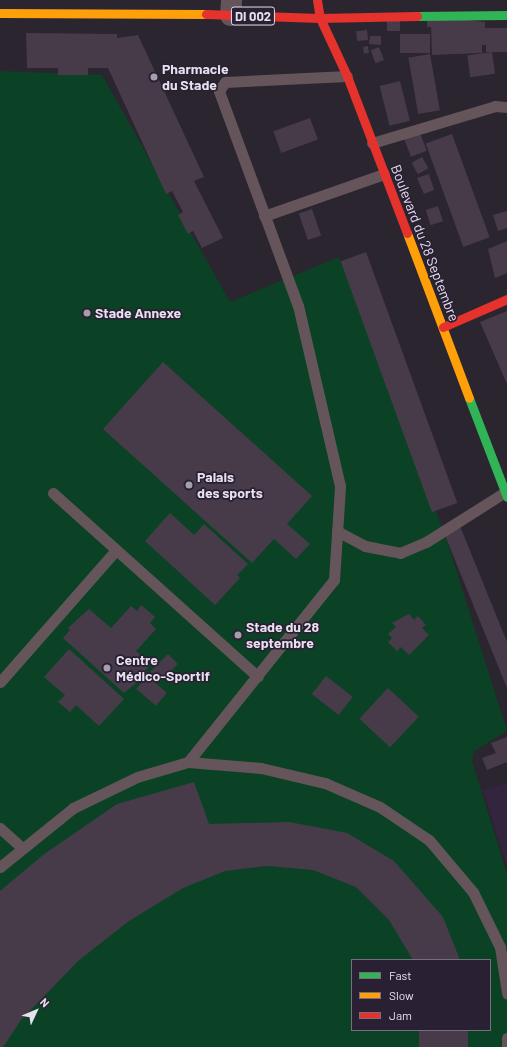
<!DOCTYPE html>
<meta charset="utf-8">
<style>
body{margin:0}
#map{position:relative;width:507px;height:1047px;overflow:hidden;background:#2a252f;font-family:Barlow,sans-serif}
div>[style]{position:absolute}
[style*='--x']{left:calc(var(--x)*1px);top:calc(var(--y)*1px);width:calc(var(--w)*1px);rotate:calc(var(--a)*1deg)}
.built>*{inset:0;background:#32253d}
.green>*{inset:0;background:#0b4225}
.building>*{inset:0;background:#473b4a;transform-origin:0 0}
.lane>*{height:11px;margin:-5.5px;padding:0 5.5px;transform-origin:5.5px;border-radius:5.5px;background:#65555a}
.street>*{height:21px;margin:-10.5px;padding:0 10.5px;transform-origin:10.5px;border-radius:10.5px;background:#65555a}
.fast>*{height:9px;margin:-4.5px;padding:0 4.5px;transform-origin:4.5px;border-radius:4.5px;background:#30b455}
.slow>*{height:9px;margin:-4.5px;padding:0 4.5px;transform-origin:4.5px;border-radius:4.5px;background:#ff9f0a}
.jam>*{height:9px;margin:-4.5px;padding:0 4.5px;transform-origin:4.5px;border-radius:4.5px;background:#e5322d}
.dots>*{width:11px;height:11px;translate:-50% -50%;box-sizing:border-box;border:2px solid #2a2034;border-radius:50%}
span{translate:-50% -50%;white-space:nowrap;text-align:center;line-height:1.15;-webkit-text-stroke:3.5px #2a2034;paint-order:stroke}
.shield-label span{padding:1px 3px;background:#2a2034;border:1px solid;border-radius:3px;-webkit-text-stroke-width:0}
.shield-label{font-size:13px;color:#e7e0ee;font-weight:700}
.poi-label{font-size:14px;color:#e7e0ee;font-weight:700}
.left{translate:0 -50%;text-align:left}
.street-label{font-size:14px;color:#e7e0ee}
.legend{position:absolute;left:351px;top:959px;width:140px;height:72px;box-sizing:border-box;background:#2a2034;border:1px solid #766d7e;margin:0;padding:5px 7px;list-style:none;font-size:12px;color:#e7e0ee}
.legend li{display:flex;align-items:center;gap:8px;height:20px}
.legend b{width:20px;border:1px solid #766d7e}
.north{position:absolute;left:16px;top:991px;width:40px;height:40px;-webkit-text-stroke:3px #2a2034;paint-order:stroke;rotate:46deg;font-size:11px;font-weight:700;line-height:16px;text-align:center;color:#e7e0ee}
.north::after{content:'';display:block;margin:auto;width:14px;height:18px;background:#e7e0ee;clip-path:polygon(50% 0,100% 100%,50% 72%,0 100%)}
</style>
<div id="map">
<div class="built">
<i style="clip-path:polygon(507px 783px,507px 866px,483px 790px)"></i>
</div>
<div class="green">
<i style="clip-path:polygon(evenodd,0 71px,102px 75px,230px 302px,339px 257px,446px 538px,507px 731px,474px 751px,472px 761px,507px 874px,507px 1047px,0 1047px,0 71px,352px 960px,490px 960px,490px 1030px,352px 1030px,352px 960px)"></i>
</div>
<div class="building">
<i style="clip-path:polygon(427px 16px,485px 22px,485px 28px,507px 28px,507px 52px,486px 52px,486px 45px,482px 45px,482px 53px,432px 55px,431px 27px,427px 27px)"></i>
<i style="left:400px;top:17px;width:14px;height:13px;rotate:90deg"></i>
<i style="left:367px;top:30px;width:10px;height:11px;rotate:84deg"></i>
<i style="clip-path:polygon(26px 33px,117px 34px,117px 38px,138px 35px,204px 177px,194px 181px,223px 238px,202px 248px,193px 231px,188px 234px,178px 215px,183px 212px,172px 191px,166px 194px,108px 68px,88px 68px,88px 75px,58px 75px,58px 68px,27px 68px)"></i>
<i style="left:400px;top:34px;width:30px;height:19px"></i>
<i style="clip-path:polygon(370px 36px,381px 36px,381px 45px,369px 44px)"></i>
<i style="left:368px;top:46px;width:7px;height:5px;rotate:82deg"></i>
<i style="left:379px;top:47px;width:14px;height:9px;rotate:69deg"></i>
<i style="left:492px;top:52px;width:22px;height:25px;rotate:82deg"></i>
<i style="left:430px;top:54px;width:57px;height:22px;rotate:80deg"></i>
<i style="left:400px;top:81px;width:41px;height:21px;rotate:76deg"></i>
<i style="left:310px;top:118px;width:23px;height:39px;rotate:70deg"></i>
<i style="left:420px;top:133px;width:19px;height:17px;rotate:69deg"></i>
<i style="left:452px;top:134px;width:110px;height:28px;rotate:70deg"></i>
<i style="left:422px;top:157px;width:13px;height:12px;rotate:61deg"></i>
<i style="clip-path:polygon(429px 174px,434px 190px,424px 194px,417px 178px)"></i>
<i style="left:438px;top:206px;width:16px;height:13px;rotate:72deg"></i>
<i style="left:312px;top:209px;width:28px;height:14px;rotate:71deg"></i>
<i style="clip-path:polygon(507px 211px,507px 228px,498px 231px,493px 215px)"></i>
<i style="clip-path:polygon(507px 241px,507px 273px,495px 278px,488px 249px)"></i>
<i style="left:366px;top:252px;width:267px;height:27px;rotate:70deg"></i>
<i style="clip-path:polygon(507px 311px,507px 384px,480px 322px)"></i>
<i style="clip-path:polygon(163px 362px,312px 496px,287px 524px,310px 544px,296px 559px,274px 539px,252px 563px,103px 429px)"></i>
<i style="clip-path:polygon(170px 513px,194px 535px,204px 524px,248px 564px,237px 575px,240px 578px,215px 605px,145px 541px)"></i>
<i style="clip-path:polygon(460px 526px,507px 642px,507px 688px,444px 533px)"></i>
<i style="clip-path:polygon(141px 605px,155px 617px,150px 623px,156px 629px,136px 651px,151px 664px,144px 672px,146px 675px,124px 693px,63px 638px,70px 630px,68px 628px,89px 609px,111px 628px,131px 606px,137px 611px)"></i>
<i style="clip-path:polygon(409px 614px,414px 620px,418px 616px,426px 625px,422px 628px,429px 635px,409px 655px,401px 647px,397px 651px,388px 642px,392px 638px,388px 634px,396px 627px,392px 623px)"></i>
<i style="clip-path:polygon(69px 649px,124px 699px,99px 726px,76px 705px,70px 712px,58px 702px,65px 695px,44px 677px)"></i>
<i style="left:168px;top:654px;width:14px;height:25px;rotate:45deg"></i>
<i style="left:147px;top:676px;width:26px;height:17px;rotate:40deg"></i>
<i style="left:326px;top:676px;width:34px;height:23px;rotate:38deg"></i>
<i style="left:388px;top:688px;width:42px;height:42px;rotate:43deg"></i>
<i style="clip-path:polygon(507px 737px,507px 762px,487px 770px,482px 758px,496px 753px,491px 743px)"></i>
<i style="clip-path:polygon(194px 782px,209px 824px,289px 822px,347px 833px,394px 861px,443px 917px,460px 960px,413px 960px,389px 920px,356px 887px,313px 870px,267px 866px,225px 871px,183px 888px,129px 921px,78px 961px,21px 1020px,3px 1047px,0 1047px,0 891px,43px 855px,117px 804px)"></i>
<i style="left:419px;top:1030px;width:49px;height:17px"></i>
</div>
<div class="lane">
<i style="--x:372;--y:143;--w:128;--a:-16.7"></i>
<i style="--x:495;--y:106;--w:12;--a:5"></i>
<i style="--x:264;--y:216;--w:127;--a:-19.3"></i>
<i style="--x:53;--y:493;--w:275;--a:41.9"></i>
<i style="--x:337;--y:531;--w:32;--a:28"></i>
<i style="--x:365;--y:546;--w:36;--a:11"></i>
<i style="--x:400;--y:553;--w:28;--a:-23"></i>
<i style="--x:426;--y:542;--w:93;--a:-32.3"></i>
<i style="--x:0;--y:682;--w:174;--a:-48.7"></i>
<i style="--x:188;--y:762;--w:73;--a:4.7"></i>
<i style="--x:261;--y:768;--w:66;--a:13.2"></i>
<i style="--x:325;--y:783;--w:60;--a:23.6"></i>
<i style="--x:380;--y:807;--w:59;--a:34"></i>
<i style="--x:429;--y:840;--w:68;--a:49.8"></i>
<i style="--x:473;--y:892;--w:61;--a:63.9"></i>
<i style="--x:500;--y:947;--w:47;--a:81.3"></i>
<i style="--x:0;--y:828;--w:28;--a:42"></i>
<i style="--x:0;--y:867;--w:94;--a:-38.9"></i>
<i style="--x:73;--y:808;--w:71;--a:-25.8"></i>
<i style="--x:137;--y:777;--w:53;--a:-16.4"></i>
<i style="--x:188;--y:762;--w:233;--a:-51.3"></i>
<i style="--x:334;--y:580;--w:94;--a:-86.3"></i>
<i style="--x:340;--y:486;--w:185;--a:-103.1"></i>
<i style="--x:298;--y:306;--w:229;--a:-110.2"></i>
<i style="--x:219;--y:91;--w:11;--a:-56"></i>
<i style="--x:225;--y:82;--w:122;--a:-2.8"></i>
<i style="--x:507;--y:1047;--w:9;--a:-90"></i>
</div>
<div class="street">
<i style="--x:230;--y:15;--w:15;--a:-86"></i>
</div>
<div class="fast">
<i style="--x:417;--y:16;--w:90;--a:-0.6"></i>
<i style="--x:469;--y:398;--w:106;--a:69"></i>
</div>
<div class="slow">
<i style="--x:0;--y:13;--w:206;--a:0.3"></i>
<i style="--x:407;--y:233;--w:176;--a:69.4"></i>
</div>
<div class="jam">
<i style="--x:317;--y:0;--w:18;--a:81"></i>
<i style="--x:320;--y:18;--w:64;--a:65"></i>
<i style="--x:347;--y:76;--w:168;--a:69.1"></i>
<i style="--x:206;--y:14;--w:114;--a:2"></i>
<i style="--x:320;--y:18;--w:97;--a:-1.2"></i>
<i style="--x:443;--y:327;--w:70;--a:-23.6"></i>
</div>
<div class="dots">
<i style="left:154px;top:77px;background:#a59fab"></i>
<i style="left:87px;top:313px;background:#a59fab"></i>
<i style="left:189px;top:485px;background:#a59fab"></i>
<i style="left:238px;top:635px;background:#a59fab"></i>
<i style="left:107px;top:668px;background:#a59fab"></i>
</div>
<div class="shield-label">
<span style="left:253px;top:16px">DI 002</span>
</div>
<div class="poi-label">
<span class="left" style="left:162px;top:77px">Pharmacie<br>du Stade</span>
<span class="left" style="left:95px;top:313px">Stade Annexe</span>
<span class="left" style="left:197px;top:485px">Palais<br>des sports</span>
<span class="left" style="left:246px;top:635px">Stade du 28<br>septembre</span>
<span class="left" style="left:116px;top:668px">Centre<br>Médico-Sportif</span>
</div>
<div class="street-label">
<span style="left:425px;top:243px;rotate:69deg">Boulevard du 28 Septembre</span>
</div>
<ul class="legend">
<li><b style="height:5px;background:#30b455"></b>Fast</li>
<li><b style="height:5px;background:#ff9f0a"></b>Slow</li>
<li><b style="height:5px;background:#e5322d"></b>Jam</li>
</ul>
<div class="north">N</div>
</div>
